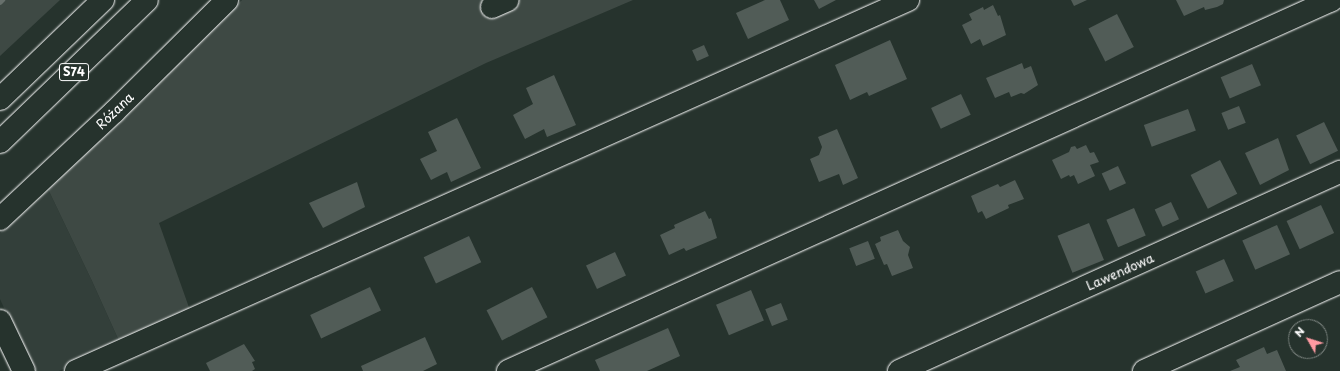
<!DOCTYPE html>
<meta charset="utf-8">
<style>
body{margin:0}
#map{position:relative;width:1340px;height:371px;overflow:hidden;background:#26332d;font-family:"Playpen Sans",sans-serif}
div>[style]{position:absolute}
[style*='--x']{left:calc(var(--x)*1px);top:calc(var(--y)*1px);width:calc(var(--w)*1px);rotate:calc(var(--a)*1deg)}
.built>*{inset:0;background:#333f3a}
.green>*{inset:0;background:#3e4944}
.stream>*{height:5.5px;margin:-2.75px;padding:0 2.75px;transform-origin:2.75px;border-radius:2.75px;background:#67706c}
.building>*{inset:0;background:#515c57;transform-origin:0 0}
.roads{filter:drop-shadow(0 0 1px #fff) drop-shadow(0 0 1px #fff)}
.minor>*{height:22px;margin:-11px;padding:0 11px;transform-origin:11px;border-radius:11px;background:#26332d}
.highway>*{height:22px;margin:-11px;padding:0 11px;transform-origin:11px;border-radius:11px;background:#26332d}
span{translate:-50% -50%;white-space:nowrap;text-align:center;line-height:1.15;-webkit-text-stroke:3px #26332d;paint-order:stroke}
.shield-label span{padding:1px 3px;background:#26332d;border:1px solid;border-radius:3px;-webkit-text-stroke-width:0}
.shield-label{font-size:12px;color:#fff;font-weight:700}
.street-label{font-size:13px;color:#fff}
.north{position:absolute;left:1288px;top:319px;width:40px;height:40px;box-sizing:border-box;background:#26332d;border:1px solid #7d8581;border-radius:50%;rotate:309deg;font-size:11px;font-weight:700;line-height:16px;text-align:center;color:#fff}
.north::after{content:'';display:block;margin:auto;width:14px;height:18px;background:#ff9aa2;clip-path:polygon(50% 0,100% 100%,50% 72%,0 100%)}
</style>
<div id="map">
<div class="built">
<i style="clip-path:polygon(48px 189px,92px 281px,120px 343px,59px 371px,32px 371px,0 299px,0 233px)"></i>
</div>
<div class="green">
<i style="clip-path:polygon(0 0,60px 0,0 56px)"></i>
<i style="clip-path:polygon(242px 0,633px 0,486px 63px,159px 223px,191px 313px,120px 343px,92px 281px,48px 189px)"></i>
</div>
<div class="stream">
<i style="--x:0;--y:2;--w:3;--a:-45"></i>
</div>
<div class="building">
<i style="clip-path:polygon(765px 0,780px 0,789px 20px,748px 39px,736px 13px)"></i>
<i style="clip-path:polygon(814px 0,836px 0,819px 9px)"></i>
<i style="clip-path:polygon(1071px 0,1087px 0,1074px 6px)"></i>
<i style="clip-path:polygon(1176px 0,1224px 0,1223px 4px,1217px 7px,1205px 10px,1204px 7px,1184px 16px)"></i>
<i style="clip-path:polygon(993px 5px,998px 16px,1000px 15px,1006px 35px,983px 46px,980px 39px,971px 44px,962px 25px,972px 20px,969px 14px,983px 7px,984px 10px)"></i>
<i style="left:1117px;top:14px;width:37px;height:32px;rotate:63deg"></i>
<i style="clip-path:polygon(890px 40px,907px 79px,869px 96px,867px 92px,850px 100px,835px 65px)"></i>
<i style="left:704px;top:45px;width:12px;height:13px;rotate:66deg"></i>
<i style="clip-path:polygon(1022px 63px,1024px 69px,1031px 66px,1038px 85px,1024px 94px,1021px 93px,1011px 97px,1009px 92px,995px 98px,986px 78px)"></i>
<i style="left:1252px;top:64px;width:23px;height:34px;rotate:67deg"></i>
<i style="clip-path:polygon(554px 75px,576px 125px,547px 137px,544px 129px,525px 139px,513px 115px,533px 104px,526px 88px)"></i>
<i style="left:961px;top:94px;width:23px;height:33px;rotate:65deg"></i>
<i style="left:1239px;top:106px;width:18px;height:19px;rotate:68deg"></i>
<i style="left:1188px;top:109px;width:23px;height:47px;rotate:70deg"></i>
<i style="clip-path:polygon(457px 118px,481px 168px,451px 182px,447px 172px,431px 180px,420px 159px,437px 151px,428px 132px)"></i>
<i style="left:1324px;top:122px;width:32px;height:31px;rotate:64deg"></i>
<i style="clip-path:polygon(837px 129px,858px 178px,843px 185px,839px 174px,819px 182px,810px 159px,819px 155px,822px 147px,818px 137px)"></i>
<i style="clip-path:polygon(1278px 138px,1289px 170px,1260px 185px,1245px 153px)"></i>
<i style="clip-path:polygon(1086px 145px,1090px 153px,1094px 152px,1099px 162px,1090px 165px,1095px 176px,1078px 184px,1074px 175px,1070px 177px,1069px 175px,1061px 179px,1052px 160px,1069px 152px,1071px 147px,1075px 146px,1077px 149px)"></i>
<i style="left:1220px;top:160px;width:38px;height:33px;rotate:63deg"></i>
<i style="left:1118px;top:166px;width:19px;height:18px;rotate:65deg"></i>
<i style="clip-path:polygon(1015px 180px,1024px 199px,1008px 205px,1009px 208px,986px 219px,982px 211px,978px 213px,971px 196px,998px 184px,1000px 187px)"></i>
<i style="clip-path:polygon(357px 182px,365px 207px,323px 228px,309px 203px)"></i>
<i style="left:1171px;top:202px;width:19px;height:18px;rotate:65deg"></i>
<i style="left:1321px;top:205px;width:31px;height:38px;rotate:65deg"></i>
<i style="left:1134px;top:208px;width:30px;height:30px;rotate:67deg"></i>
<i style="clip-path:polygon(705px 211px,709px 219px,711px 218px,717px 238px,686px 251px,684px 248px,669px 255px,660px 235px,675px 228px,674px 225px)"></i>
<i style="left:1089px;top:223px;width:40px;height:34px;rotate:68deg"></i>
<i style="left:1277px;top:225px;width:32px;height:38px;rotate:66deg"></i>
<i style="clip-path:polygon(898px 230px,903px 241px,910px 247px,908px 255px,913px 268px,892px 276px,887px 264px,884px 265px,875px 244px,881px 241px,880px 237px)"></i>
<i style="left:469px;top:236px;width:29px;height:50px;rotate:65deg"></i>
<i style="left:868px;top:241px;width:19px;height:20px;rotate:69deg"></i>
<i style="left:615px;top:252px;width:26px;height:32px;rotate:65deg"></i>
<i style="left:1224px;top:259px;width:24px;height:31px;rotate:66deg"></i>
<i style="left:370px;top:287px;width:26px;height:66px;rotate:65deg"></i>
<i style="left:532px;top:287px;width:34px;height:51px;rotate:63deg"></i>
<i style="left:751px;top:290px;width:33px;height:38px;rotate:67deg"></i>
<i style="left:781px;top:303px;width:18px;height:17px;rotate:68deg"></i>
<i style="clip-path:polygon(668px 328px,680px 356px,647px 371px,600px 371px,595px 360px)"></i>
<i style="clip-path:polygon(425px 337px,437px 364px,423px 371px,363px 371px,361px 366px)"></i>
<i style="clip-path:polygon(244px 344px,255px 361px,252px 362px,255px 369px,252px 371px,210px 371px,206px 363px)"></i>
<i style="clip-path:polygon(1264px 347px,1267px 354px,1277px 350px,1286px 371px,1230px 371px,1240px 367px,1236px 360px)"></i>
</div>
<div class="roads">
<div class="minor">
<i style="--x:492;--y:7;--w:17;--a:-24"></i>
<i style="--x:0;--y:219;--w:156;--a:-43.2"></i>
<i style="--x:114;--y:112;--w:159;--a:-44.7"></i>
<i style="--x:0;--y:321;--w:55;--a:64.4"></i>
<i style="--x:76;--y:371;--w:911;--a:-24.03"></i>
<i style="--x:508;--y:371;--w:904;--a:-24.24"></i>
<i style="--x:899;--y:371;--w:484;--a:-24.3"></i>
<i style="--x:1144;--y:371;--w:215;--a:-24.4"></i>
</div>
<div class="highway">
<i style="--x:0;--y:99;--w:143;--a:-43.9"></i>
<i style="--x:0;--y:142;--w:204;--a:-44"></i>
</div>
</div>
<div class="shield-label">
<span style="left:74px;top:72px">S74</span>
</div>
<div class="street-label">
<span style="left:115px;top:111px;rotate:-44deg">Różana</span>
<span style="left:1120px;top:272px;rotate:-24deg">Lawendowa</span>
</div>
<div class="north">N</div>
</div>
